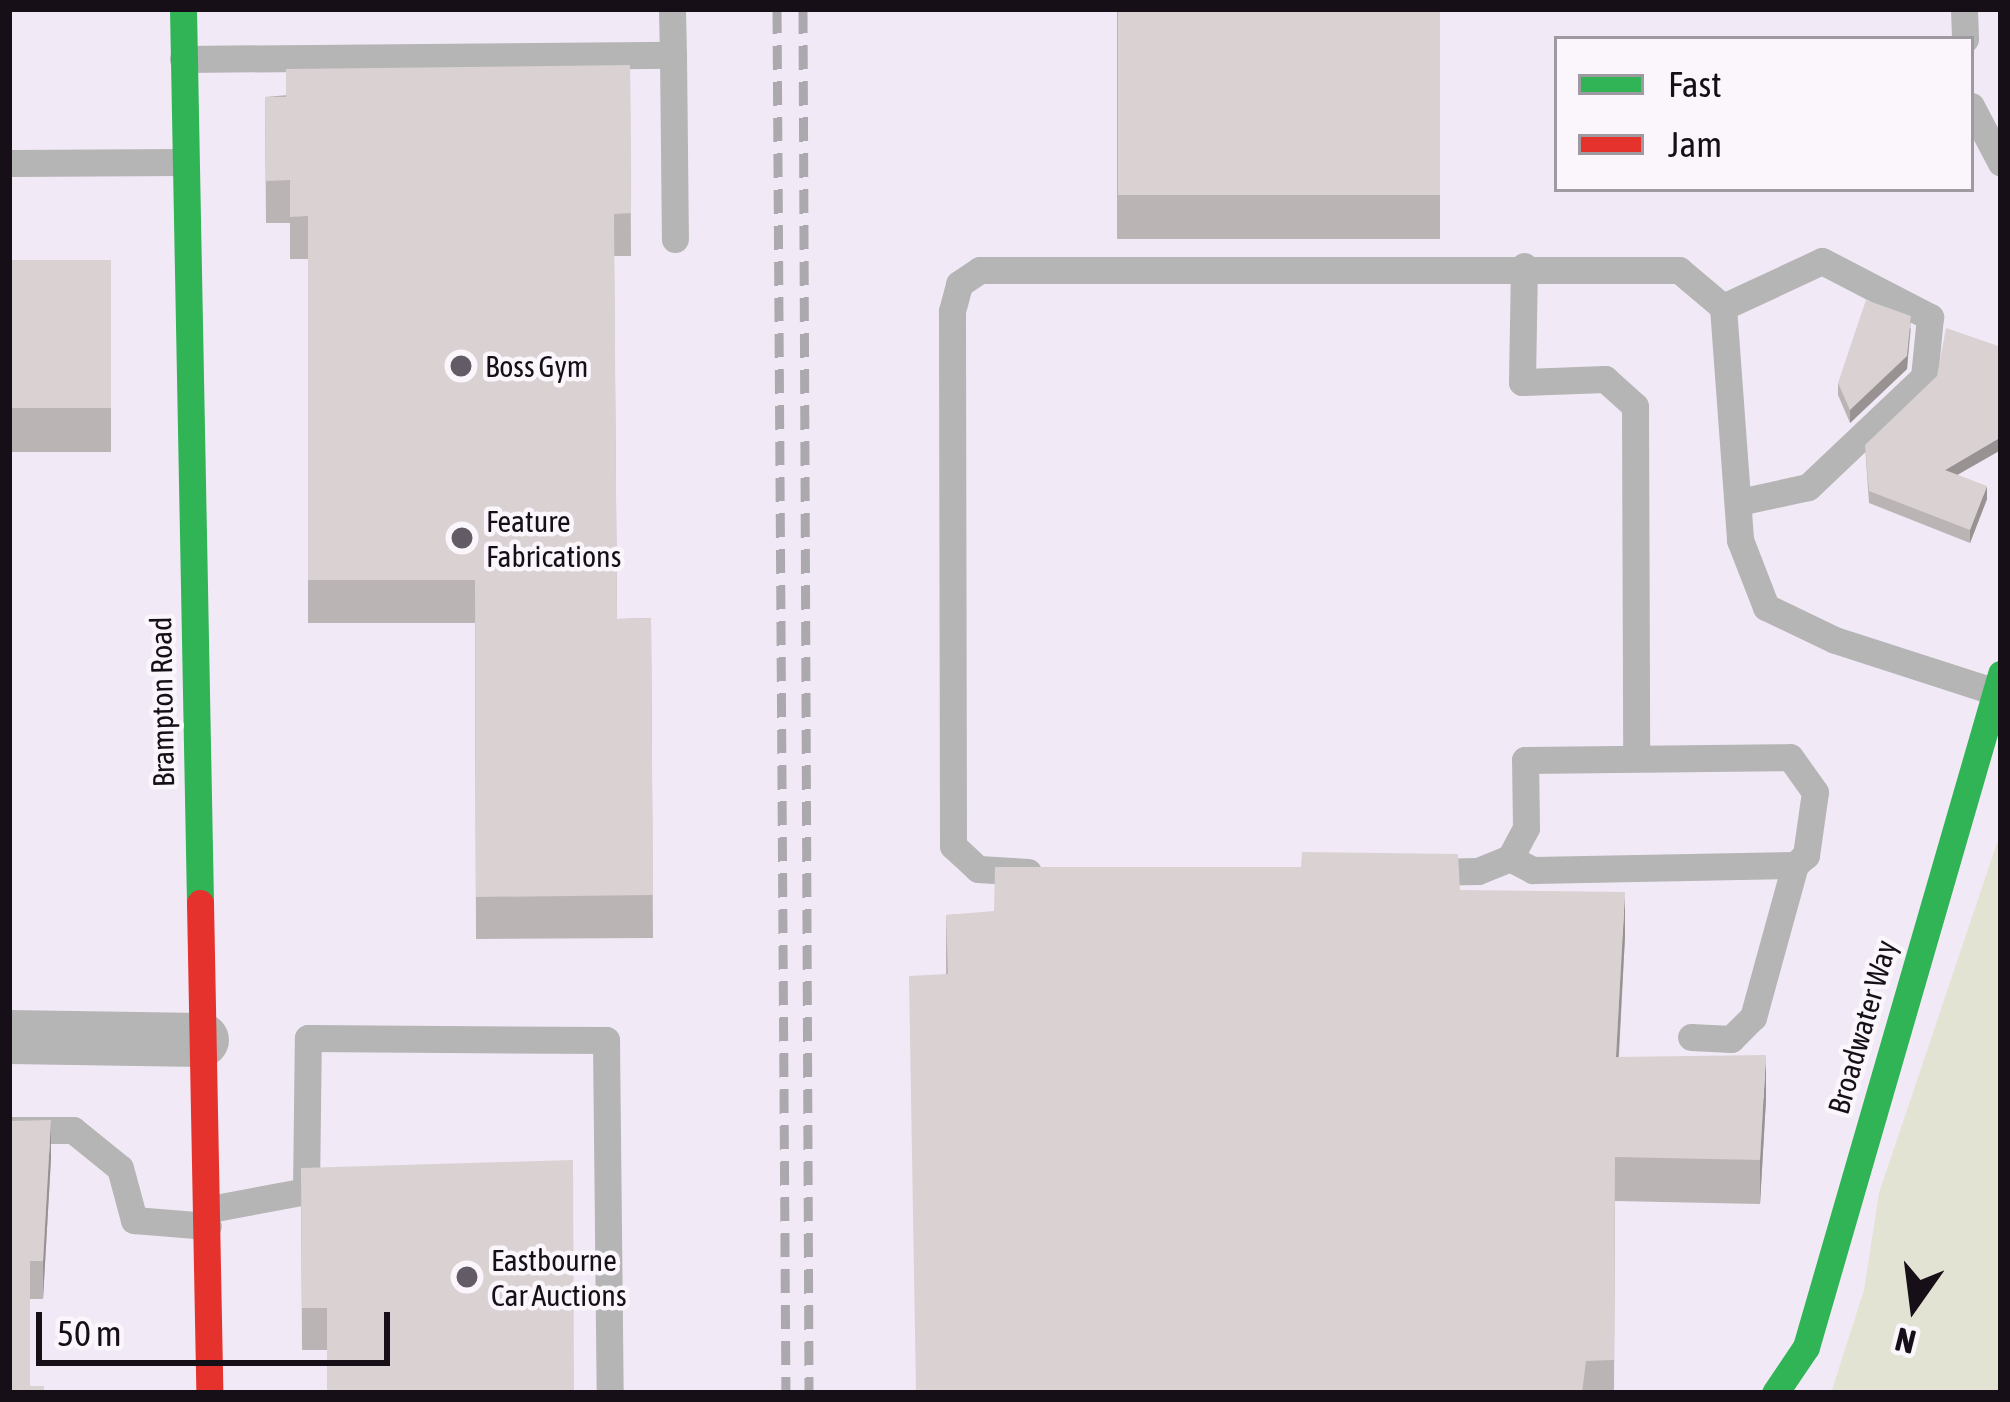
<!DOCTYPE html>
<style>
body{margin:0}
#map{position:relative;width:2010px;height:1402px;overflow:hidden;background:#f2e9f6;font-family:"Asap Condensed",sans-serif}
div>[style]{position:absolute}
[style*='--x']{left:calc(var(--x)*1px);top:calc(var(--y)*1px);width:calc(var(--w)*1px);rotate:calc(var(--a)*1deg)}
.green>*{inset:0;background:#e3e3d3}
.lane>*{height:27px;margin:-13.5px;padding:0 13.5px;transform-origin:13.5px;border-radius:13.5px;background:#b4b5b4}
.street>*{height:54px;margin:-27px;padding:0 27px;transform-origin:27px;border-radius:27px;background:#b4b5b4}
.fast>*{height:27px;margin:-13.5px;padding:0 13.5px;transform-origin:13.5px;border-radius:13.5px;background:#30b455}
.jam>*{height:27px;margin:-13.5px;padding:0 13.5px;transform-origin:13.5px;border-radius:13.5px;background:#e5322d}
.rail>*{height:9px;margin-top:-4.5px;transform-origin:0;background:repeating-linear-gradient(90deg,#aca9ae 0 24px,transparent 0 36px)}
.wall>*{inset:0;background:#bbb4b5;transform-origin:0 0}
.shaded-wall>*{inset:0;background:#989293}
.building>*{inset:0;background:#d9d1d2;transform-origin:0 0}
.dots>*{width:33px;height:33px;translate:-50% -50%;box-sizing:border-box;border:6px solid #faf6fc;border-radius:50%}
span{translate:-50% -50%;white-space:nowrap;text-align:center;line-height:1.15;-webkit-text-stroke:9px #faf6fc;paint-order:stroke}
.poi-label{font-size:30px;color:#160f18}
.left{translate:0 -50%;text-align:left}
.street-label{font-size:30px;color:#160f18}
.frame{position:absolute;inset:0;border:12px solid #160f18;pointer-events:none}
.legend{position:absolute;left:1554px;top:36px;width:420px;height:156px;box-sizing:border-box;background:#faf6fc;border:3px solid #9f9aa1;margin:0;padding:15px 21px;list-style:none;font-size:36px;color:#160f18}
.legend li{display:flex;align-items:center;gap:24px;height:60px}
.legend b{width:60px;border:3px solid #9f9aa1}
.north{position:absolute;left:1854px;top:1246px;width:120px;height:120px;-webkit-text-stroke:9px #faf6fc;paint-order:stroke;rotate:194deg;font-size:33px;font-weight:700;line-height:48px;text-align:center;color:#160f18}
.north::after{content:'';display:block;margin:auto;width:42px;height:54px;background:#160f18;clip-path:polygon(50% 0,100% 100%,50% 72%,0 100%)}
.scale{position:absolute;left:36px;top:1312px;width:354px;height:54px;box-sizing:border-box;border:6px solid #160f18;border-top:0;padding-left:15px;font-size:36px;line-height:42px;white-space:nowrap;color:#160f18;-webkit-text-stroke:9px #faf6fc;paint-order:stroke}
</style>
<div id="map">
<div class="green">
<i style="clip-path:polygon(2001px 831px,2001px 1393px,1831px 1393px,1864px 1290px,1879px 1193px)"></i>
</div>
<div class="lane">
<i style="--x:672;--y:9;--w:46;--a:88.8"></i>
<i style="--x:1964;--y:9;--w:30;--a:88"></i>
<i style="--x:183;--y:59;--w:490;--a:-0.5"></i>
<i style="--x:673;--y:55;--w:184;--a:89.4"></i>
<i style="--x:1971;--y:106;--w:64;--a:62.2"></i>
<i style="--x:9;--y:163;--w:174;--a:-0.3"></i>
<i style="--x:1524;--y:266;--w:116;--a:91"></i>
<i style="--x:1522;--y:382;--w:83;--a:-2.1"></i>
<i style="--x:1605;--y:379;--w:40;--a:42"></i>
<i style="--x:1635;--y:406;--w:351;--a:89.8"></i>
<i style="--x:1723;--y:307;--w:109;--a:-24.9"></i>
<i style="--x:1822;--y:261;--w:122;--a:27.4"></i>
<i style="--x:1930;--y:317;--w:60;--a:95.7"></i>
<i style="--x:1924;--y:377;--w:160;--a:136.5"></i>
<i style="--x:1808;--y:487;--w:71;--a:167.7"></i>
<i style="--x:1510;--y:858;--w:26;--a:28"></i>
<i style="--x:1533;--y:870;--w:262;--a:-1.1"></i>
<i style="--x:1028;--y:872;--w:50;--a:-176.6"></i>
<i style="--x:978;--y:869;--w:34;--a:-137"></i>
<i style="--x:953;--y:846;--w:535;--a:-90.11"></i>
<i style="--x:952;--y:311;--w:28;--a:-75"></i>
<i style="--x:959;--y:284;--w:25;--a:-34"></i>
<i style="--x:980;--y:270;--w:699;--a:0"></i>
<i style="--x:1679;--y:270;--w:57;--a:40.1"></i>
<i style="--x:1723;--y:307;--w:234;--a:85.8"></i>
<i style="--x:1740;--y:540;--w:72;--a:68.8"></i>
<i style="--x:1766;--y:607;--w:76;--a:25.6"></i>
<i style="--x:1835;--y:640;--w:172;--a:17.9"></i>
<i style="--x:1427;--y:872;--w:51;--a:-1.1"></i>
<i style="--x:1478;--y:871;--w:35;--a:-22"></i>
<i style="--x:1510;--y:858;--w:34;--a:-62"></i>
<i style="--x:1526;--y:828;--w:68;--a:-90.8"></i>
<i style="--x:1525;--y:760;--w:265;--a:-0.6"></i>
<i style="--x:1790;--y:757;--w:43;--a:54.5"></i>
<i style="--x:1815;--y:792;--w:64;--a:98.1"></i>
<i style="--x:1806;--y:855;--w:15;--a:138"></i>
<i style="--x:1795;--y:865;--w:158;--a:105.4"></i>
<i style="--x:1753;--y:1017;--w:31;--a:135"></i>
<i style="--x:1731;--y:1039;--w:40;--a:-177.1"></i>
<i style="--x:9;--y:1130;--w:64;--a:0"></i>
<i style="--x:73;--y:1130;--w:60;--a:39"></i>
<i style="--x:120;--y:1168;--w:54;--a:74.9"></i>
<i style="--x:134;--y:1220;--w:74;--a:4.6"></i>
<i style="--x:210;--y:1209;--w:98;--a:-10.6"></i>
<i style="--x:306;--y:1191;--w:153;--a:-89.3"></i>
<i style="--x:308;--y:1038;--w:298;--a:0.4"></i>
<i style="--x:606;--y:1040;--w:353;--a:89.4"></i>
</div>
<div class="street">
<i style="--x:9;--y:1037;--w:193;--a:0.9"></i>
</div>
<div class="fast">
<i style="--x:183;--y:9;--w:894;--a:88.91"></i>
<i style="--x:1775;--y:1393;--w:55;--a:-56"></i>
<i style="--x:1806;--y:1347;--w:701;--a:-73.84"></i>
</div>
<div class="jam">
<i style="--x:200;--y:903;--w:490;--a:88.9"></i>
</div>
<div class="rail">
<i style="--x:777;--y:9;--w:1384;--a:89.63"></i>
<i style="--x:803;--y:9;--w:1384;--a:89.75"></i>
</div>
<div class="wall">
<i style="left:1117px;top:9px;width:323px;height:230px"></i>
<i style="clip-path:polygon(630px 65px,631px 256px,614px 256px,617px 619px,651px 618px,653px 938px,476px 939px,475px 623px,308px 623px,308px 259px,290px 259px,290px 223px,266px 223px,265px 97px)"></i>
<i style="left:111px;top:260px;width:192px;height:102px;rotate:90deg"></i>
<i style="clip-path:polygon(1911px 328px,1907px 369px,1850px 423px,1838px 395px,1838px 383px)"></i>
<i style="clip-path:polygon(1865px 445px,1958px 475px,1987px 499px,1970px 543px,1869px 503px)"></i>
<i style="clip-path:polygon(1460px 890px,1625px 936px,1619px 1057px,1766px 1099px,1760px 1204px,1615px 1201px,1614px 1393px,916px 1393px,946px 974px,946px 915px)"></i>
<i style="clip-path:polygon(9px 1121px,51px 1158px,43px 1299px,30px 1299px,30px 1386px,9px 1393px)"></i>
<i style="clip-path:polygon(301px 1168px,574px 1393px,327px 1350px,302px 1350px)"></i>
</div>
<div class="shaded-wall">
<i style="clip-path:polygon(1911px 316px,1907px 369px,1850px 423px,1850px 410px)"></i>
<i style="clip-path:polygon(2001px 437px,2001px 450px,1945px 482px,1945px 470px)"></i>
<i style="clip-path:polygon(1987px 486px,1987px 499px,1970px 543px,1970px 530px)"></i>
<i style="clip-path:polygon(1625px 892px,1625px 936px,1616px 1101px,1616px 1057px)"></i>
<i style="clip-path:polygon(1766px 1055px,1766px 1099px,1760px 1204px,1760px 1160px)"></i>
<i style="clip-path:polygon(51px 1120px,51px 1158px,43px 1299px,43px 1261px)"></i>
</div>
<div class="building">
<i style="left:1118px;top:9px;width:322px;height:186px"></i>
<i style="clip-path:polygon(630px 65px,631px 213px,614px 214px,617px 619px,651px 618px,653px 895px,476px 897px,475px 580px,308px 580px,308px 216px,290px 217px,290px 180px,266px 181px,265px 97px,286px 97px,286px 69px)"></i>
<i style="left:111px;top:260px;width:148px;height:102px;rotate:90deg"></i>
<i style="clip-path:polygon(1866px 300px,1911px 316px,1907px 356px,1850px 410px,1838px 383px)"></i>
<i style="clip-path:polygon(1946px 328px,2001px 347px,2001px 437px,1945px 470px,1987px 486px,1970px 530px,1869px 491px,1865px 445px,1937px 376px)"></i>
<i style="clip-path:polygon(1302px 852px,1458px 854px,1460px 890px,1625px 892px,1616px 1057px,1766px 1055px,1760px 1160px,1615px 1157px,1614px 1360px,1586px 1361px,1582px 1393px,916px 1393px,909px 976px,948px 974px,946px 915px,994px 911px,995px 867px,1301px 867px)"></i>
<i style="clip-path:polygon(51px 1120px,43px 1261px,30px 1261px,30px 1386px,44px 1386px,44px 1393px,9px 1393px,9px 1121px)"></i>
<i style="clip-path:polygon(573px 1160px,574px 1393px,327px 1393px,327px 1308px,302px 1308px,301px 1168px)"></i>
</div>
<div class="dots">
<i style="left:461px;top:366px;background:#635b66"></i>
<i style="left:462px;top:538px;background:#635b66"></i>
<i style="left:467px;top:1277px;background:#635b66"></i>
</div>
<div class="poi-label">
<span class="left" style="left:485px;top:366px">Boss Gym</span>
<span class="left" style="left:486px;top:538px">Feature<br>Fabrications</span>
<span class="left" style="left:491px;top:1277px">Eastbourne<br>Car Auctions</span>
</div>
<div class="street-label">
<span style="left:162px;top:702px;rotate:-91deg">Brampton Road</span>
<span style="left:1862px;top:1027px;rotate:-74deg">Broadwater Way</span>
</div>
<div class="frame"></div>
<ul class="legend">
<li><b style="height:15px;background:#30b455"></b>Fast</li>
<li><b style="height:15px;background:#e5322d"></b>Jam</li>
</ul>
<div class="north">N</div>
<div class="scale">50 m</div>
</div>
